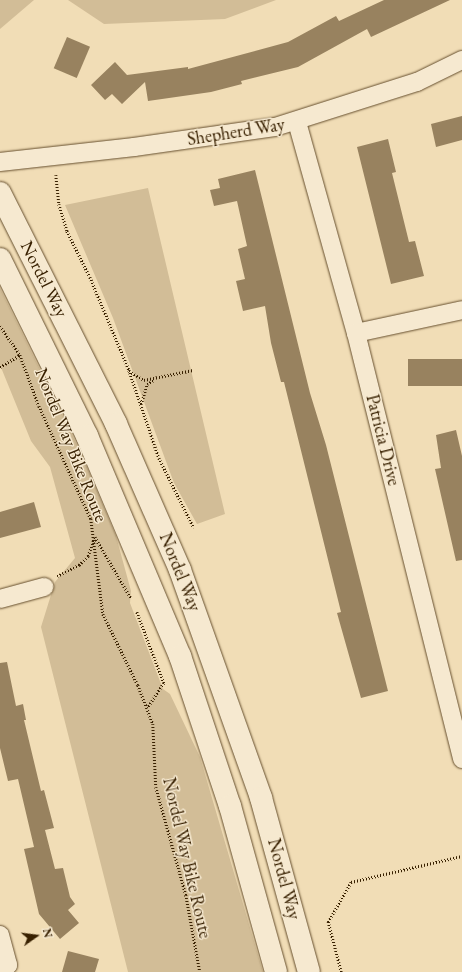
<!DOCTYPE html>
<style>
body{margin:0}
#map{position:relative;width:462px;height:972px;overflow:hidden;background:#f1ddb6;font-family:"EB Garamond",serif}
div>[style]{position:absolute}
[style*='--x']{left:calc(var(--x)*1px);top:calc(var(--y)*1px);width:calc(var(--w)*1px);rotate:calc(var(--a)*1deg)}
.green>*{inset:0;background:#d2bd97}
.building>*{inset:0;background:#98825f;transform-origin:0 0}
.path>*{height:2.5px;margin-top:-1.25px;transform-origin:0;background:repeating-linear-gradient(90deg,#382000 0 1px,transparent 0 3px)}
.roads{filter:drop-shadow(0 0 1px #664f2e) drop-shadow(0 0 1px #664f2e)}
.minor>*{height:18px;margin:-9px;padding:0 9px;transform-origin:9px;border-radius:9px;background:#f6e9d0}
.secondary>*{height:22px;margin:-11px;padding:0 11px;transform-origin:11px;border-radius:11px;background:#f6e9d0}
span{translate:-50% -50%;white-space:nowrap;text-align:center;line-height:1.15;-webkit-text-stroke:3px #f6e9d0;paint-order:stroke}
.street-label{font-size:18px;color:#382000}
.north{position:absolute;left:16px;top:916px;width:40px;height:40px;-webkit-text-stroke:3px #f6e9d0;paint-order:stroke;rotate:76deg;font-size:11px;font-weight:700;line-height:16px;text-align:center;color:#382000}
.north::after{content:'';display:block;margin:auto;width:14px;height:18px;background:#382000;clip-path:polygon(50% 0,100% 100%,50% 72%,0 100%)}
</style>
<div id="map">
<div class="green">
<i style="clip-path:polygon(0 0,34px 0,0 29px)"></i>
<i style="clip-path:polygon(68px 0,276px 0,225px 19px,104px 24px)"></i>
<i style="clip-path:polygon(148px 188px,225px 514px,197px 524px,174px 483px,113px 318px,65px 205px)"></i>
<i style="clip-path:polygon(0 288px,80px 451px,116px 536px,131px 591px,130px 603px,163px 689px,170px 694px,200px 757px,263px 972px,128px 972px,41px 627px,55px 582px,75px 558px,50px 467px,31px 441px,0 365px)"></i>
</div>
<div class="building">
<i style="clip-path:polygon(384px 0,450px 0,371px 37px,367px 29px,298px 67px,241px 81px,242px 84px,211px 92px,148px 101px,145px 82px,122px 104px,112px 94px,105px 100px,91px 85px,115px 62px,127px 75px,188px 67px,188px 69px,288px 42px,336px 16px,339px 21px)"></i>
<i style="left:67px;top:37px;width:25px;height:34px;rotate:23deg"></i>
<i style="clip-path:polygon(462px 116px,462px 140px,436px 147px,431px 124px)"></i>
<i style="clip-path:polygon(388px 139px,396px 172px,392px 173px,409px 242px,415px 241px,424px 276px,391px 284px,357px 147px)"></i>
<i style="clip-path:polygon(255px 170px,310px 393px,326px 445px,388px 691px,361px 698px,337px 613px,341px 612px,284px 382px,281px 382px,271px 343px,265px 306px,243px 311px,236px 281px,245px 279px,238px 249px,247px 246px,237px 201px,214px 206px,210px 190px,220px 188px,218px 179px)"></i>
<i style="left:462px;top:359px;width:27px;height:54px;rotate:90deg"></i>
<i style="clip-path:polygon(456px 430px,462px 456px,462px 560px,456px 561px,435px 469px,441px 468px,436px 435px)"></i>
<i style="clip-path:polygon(34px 502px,41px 527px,0 538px,0 512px)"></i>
<i style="clip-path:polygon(7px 662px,16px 706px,23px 704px,26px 720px,24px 720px,41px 791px,44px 790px,54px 828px,45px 830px,55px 869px,63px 868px,70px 897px,75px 904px,68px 910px,79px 923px,60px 939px,39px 914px,24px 849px,34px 847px,18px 779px,8px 781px,0 748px,0 663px)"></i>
<i style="clip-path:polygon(68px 951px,99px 959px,95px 972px,62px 972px)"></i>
</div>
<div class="path">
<i style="--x:56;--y:175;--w:29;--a:84"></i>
<i style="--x:59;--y:204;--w:28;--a:73"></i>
<i style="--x:67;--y:231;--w:51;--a:63.4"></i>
<i style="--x:90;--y:277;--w:101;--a:67.2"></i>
<i style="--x:129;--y:370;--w:93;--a:71.2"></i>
<i style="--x:159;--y:458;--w:78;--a:63.4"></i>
<i style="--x:0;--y:326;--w:35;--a:55"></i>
<i style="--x:20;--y:355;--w:54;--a:69.6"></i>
<i style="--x:39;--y:406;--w:124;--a:65.3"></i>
<i style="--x:91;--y:519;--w:96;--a:82.8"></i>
<i style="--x:103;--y:614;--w:79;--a:63.8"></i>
<i style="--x:138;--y:685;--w:42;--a:69"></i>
<i style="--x:153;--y:724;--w:63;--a:87.3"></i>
<i style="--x:156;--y:787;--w:112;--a:74.5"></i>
<i style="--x:186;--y:895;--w:78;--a:79.7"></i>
<i style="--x:0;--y:367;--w:23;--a:-31"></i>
<i style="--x:129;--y:371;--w:17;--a:31"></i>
<i style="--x:144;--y:380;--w:50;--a:-11.5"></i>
<i style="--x:141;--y:404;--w:21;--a:-73"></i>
<i style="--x:147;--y:384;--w:8;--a:-30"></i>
<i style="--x:95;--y:537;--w:71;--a:59.5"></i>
<i style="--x:57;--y:576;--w:25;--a:-27"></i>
<i style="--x:79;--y:565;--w:13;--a:-45"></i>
<i style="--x:88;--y:556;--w:18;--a:-71"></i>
<i style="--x:137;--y:612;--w:76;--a:69.2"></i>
<i style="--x:164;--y:683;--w:30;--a:123"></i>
<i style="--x:341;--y:972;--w:52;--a:-104.6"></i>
<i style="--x:328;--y:922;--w:46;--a:-60.1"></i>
<i style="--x:351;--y:882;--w:114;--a:-13.2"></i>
</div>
<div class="roads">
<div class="minor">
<i style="--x:297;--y:122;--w:219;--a:74.4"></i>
<i style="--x:356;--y:333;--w:439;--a:76"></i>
<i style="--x:0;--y:162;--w:135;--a:-6.4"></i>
<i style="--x:134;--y:147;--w:142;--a:-8.1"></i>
<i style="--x:275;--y:127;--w:149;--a:-17.6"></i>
<i style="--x:417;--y:82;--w:50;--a:-26.1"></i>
<i style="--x:356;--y:333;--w:108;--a:-12.2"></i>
<i style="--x:0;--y:599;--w:46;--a:-15.3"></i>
<i style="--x:0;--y:935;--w:31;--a:75"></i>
<i style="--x:8;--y:965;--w:8;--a:173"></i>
</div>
<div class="secondary">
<i style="--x:0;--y:193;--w:258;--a:63.3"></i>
<i style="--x:116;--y:424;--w:159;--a:66.3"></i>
<i style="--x:180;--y:570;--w:242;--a:70.4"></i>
<i style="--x:261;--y:798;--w:180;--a:74.6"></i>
<i style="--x:0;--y:259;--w:197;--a:63.8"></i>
<i style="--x:87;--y:436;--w:239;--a:67.1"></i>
<i style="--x:180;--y:656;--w:158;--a:71.6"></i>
<i style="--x:230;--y:806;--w:172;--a:74.5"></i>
</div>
</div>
<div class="street-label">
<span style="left:236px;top:132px;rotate:-9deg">Shepherd Way</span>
<span style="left:44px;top:279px;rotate:63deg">Nordel Way</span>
<span style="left:383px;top:440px;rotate:76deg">Patricia Drive</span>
<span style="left:71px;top:445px;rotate:68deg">Nordel Way Bike Route</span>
<span style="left:180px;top:572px;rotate:68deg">Nordel Way</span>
<span style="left:187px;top:858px;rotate:77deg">Nordel Way Bike Route</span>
<span style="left:284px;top:879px;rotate:75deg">Nordel Way</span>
</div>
<div class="north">N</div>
</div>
